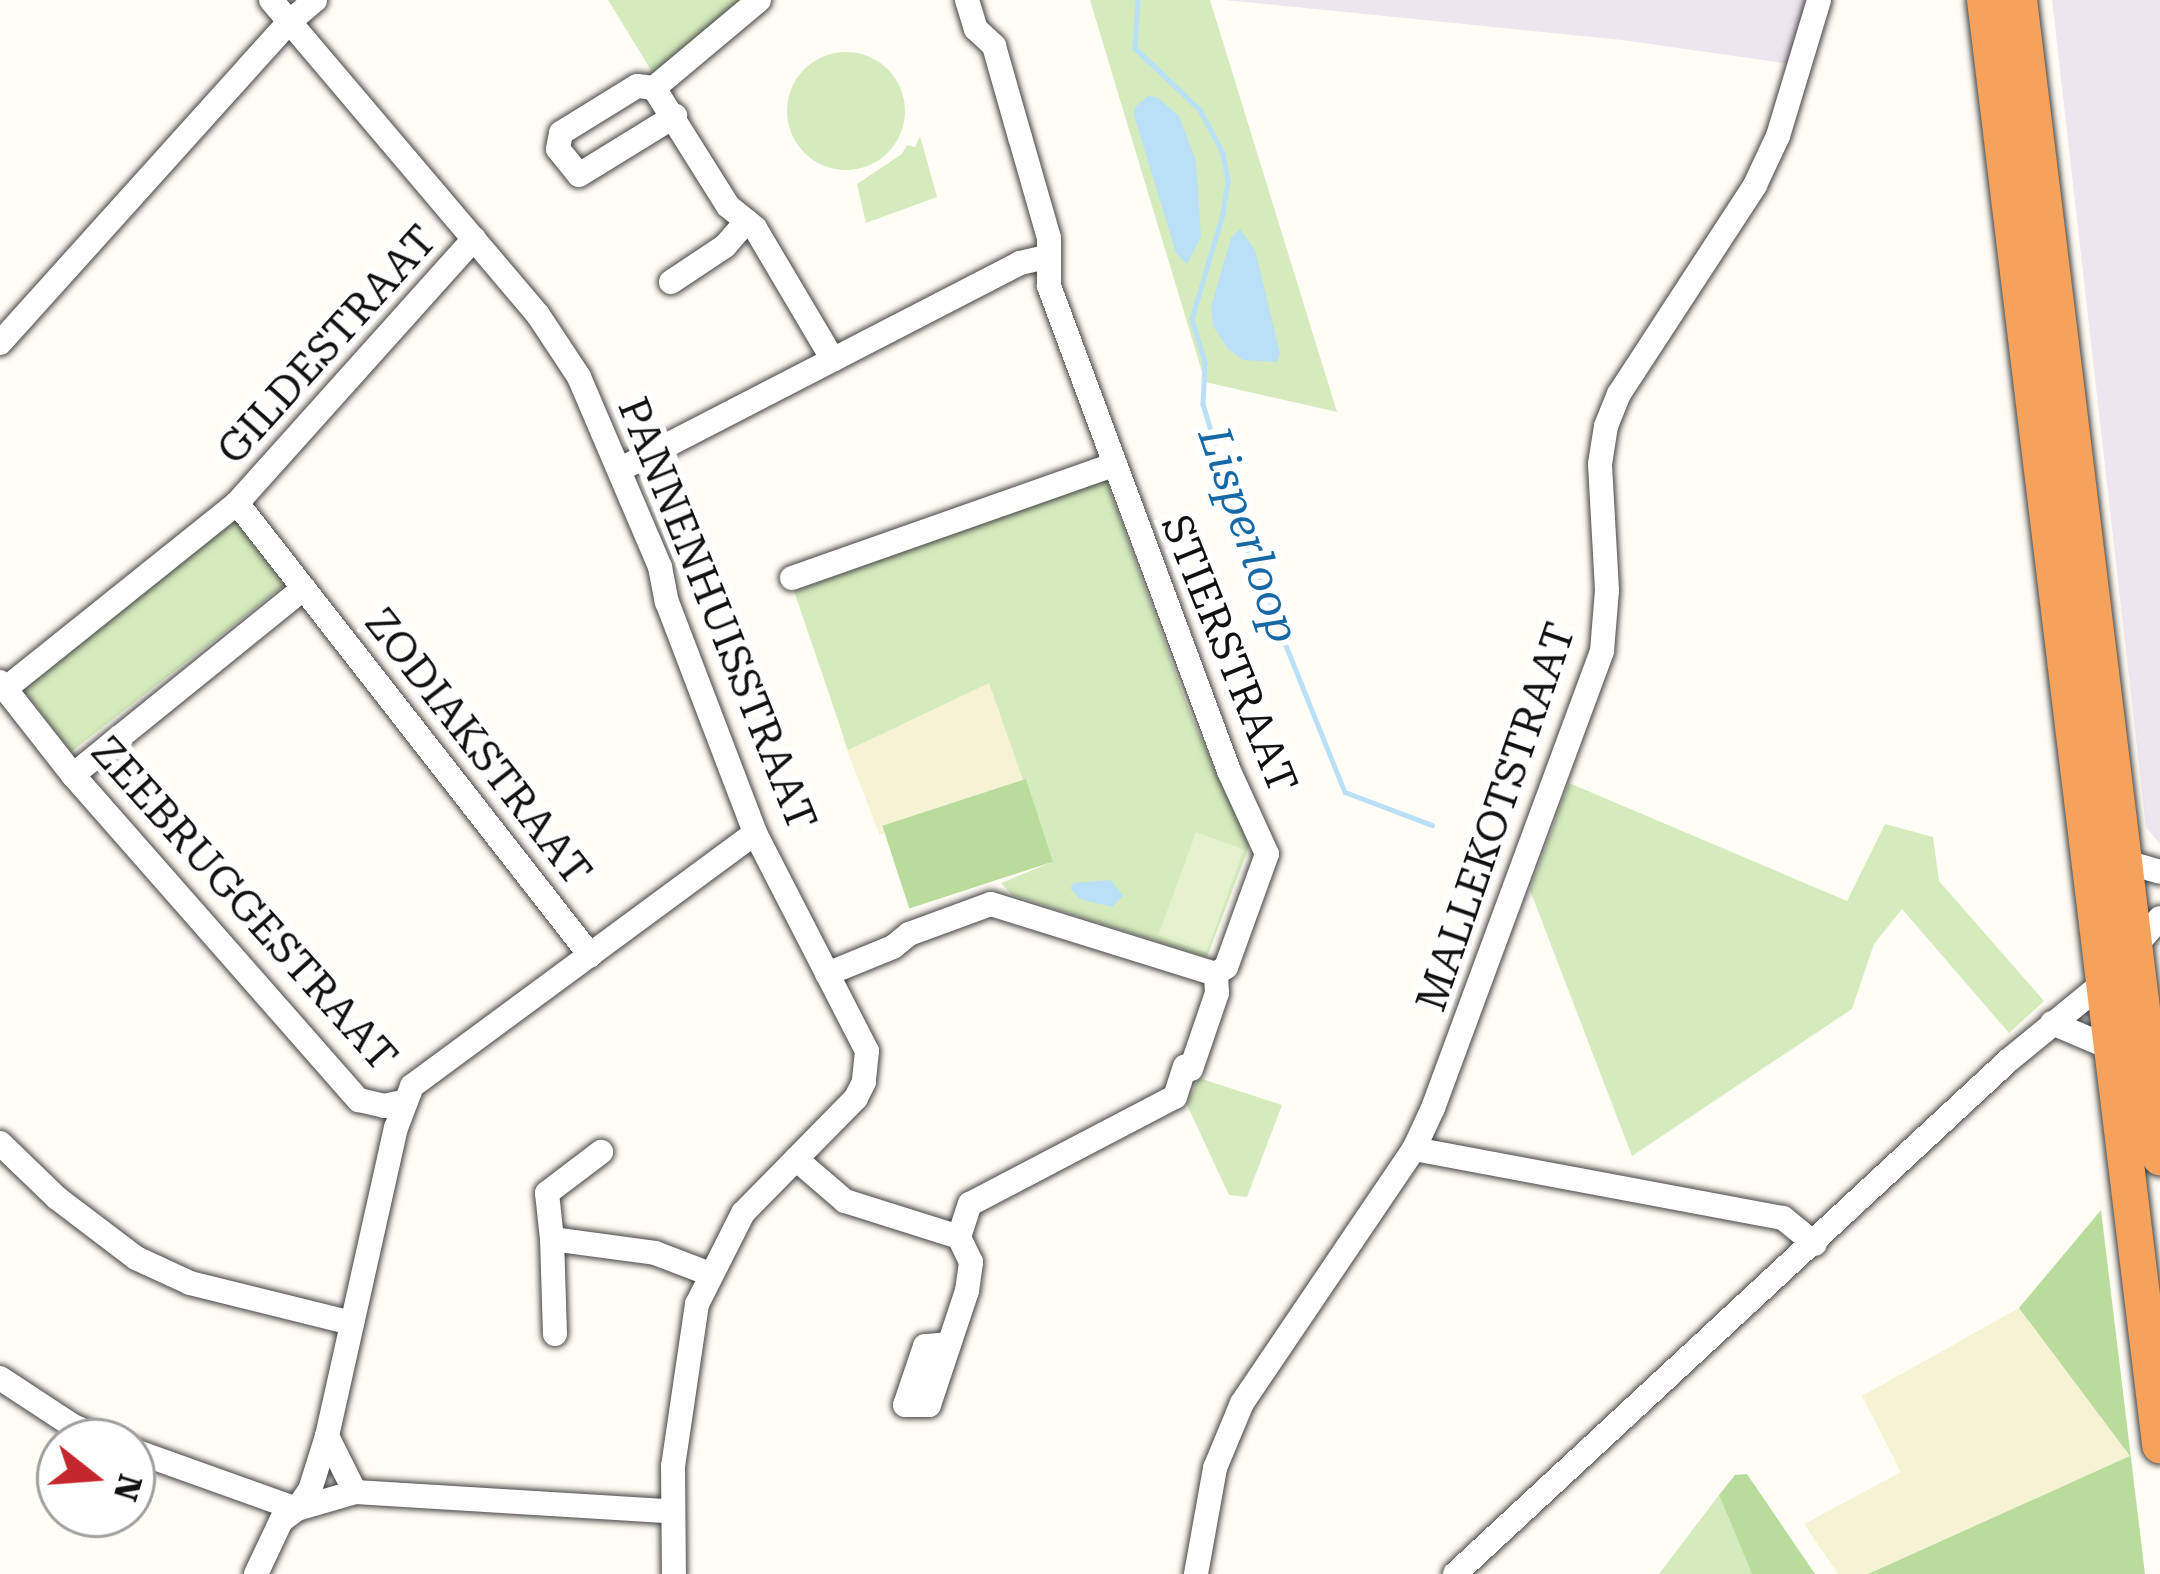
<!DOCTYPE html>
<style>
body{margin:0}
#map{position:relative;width:2160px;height:1574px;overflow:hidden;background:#fffdf5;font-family:"Roboto Serif",serif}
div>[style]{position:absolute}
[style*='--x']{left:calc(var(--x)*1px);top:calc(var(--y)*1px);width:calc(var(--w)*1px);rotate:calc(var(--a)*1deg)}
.industrial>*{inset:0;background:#eee6ef}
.farmland>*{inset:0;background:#f6f3d4;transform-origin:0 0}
.green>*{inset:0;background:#d5ebbd;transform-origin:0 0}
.round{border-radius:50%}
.forest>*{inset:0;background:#b9dc9c;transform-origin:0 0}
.pitch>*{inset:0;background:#e6f2cf;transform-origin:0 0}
.water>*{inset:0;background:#b9e0f7}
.stream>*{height:4.5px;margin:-2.25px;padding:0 2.25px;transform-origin:2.25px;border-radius:2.25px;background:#b9e0f7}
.roads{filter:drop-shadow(0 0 3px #444) drop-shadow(0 0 3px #444)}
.minor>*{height:24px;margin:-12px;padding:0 12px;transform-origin:12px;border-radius:12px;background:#fff}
.highway>*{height:36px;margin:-18px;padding:0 18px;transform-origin:18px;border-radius:18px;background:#f5a25d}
span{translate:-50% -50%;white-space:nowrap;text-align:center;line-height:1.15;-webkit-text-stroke:12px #fff;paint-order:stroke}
.street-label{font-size:42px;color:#111}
.water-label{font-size:45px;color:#1768a6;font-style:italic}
.north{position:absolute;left:36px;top:1418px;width:120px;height:120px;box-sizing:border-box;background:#fff;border:3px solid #a0a0a0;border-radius:50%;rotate:107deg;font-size:33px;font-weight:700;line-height:48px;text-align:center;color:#111}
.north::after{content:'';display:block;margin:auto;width:42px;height:54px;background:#c4262e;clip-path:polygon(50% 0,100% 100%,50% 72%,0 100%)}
</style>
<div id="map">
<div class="industrial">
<i style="clip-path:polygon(1224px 0,1808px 0,1790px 64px,1622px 40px)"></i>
<i style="clip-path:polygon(2052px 0,2160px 0,2160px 844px,2146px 827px)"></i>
</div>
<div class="farmland">
<i style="left:989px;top:682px;width:104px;height:157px;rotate:69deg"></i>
<i style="clip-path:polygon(2019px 1308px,2131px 1456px,1868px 1574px,1838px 1574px,1804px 1524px,1901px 1472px,1862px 1396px)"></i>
</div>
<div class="green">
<i style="clip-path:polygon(608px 0,742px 0,654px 75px)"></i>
<i style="clip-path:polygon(1090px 0,1210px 0,1337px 412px,1205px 382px)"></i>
<i class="round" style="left:787px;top:52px;width:118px;height:118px"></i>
<i style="clip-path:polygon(920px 136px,937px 197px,866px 223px,857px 184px,902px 154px,907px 145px,915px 147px)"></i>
<i style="clip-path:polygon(1106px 480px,1190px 713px,1225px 793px,1237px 800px,1250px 844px,1207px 957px,1012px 895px,1001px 883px,1052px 862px,989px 683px,848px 750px,794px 591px)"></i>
<i style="left:236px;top:519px;width:82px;height:273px;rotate:52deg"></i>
<i style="clip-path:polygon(1569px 783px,1847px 901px,1885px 824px,1933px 837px,1939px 881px,2044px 1001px,2009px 1033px,1902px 909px,1874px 944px,1852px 1009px,1632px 1156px,1530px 890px)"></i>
<i style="clip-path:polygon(1199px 1078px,1282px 1105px,1247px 1197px,1229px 1195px,1187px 1105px)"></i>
<i style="clip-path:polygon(1719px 1495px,1752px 1574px,1659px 1574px)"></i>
</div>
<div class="forest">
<i style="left:1026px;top:779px;width:87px;height:151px;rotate:72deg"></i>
<i style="clip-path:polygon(2101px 1210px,2145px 1574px,1868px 1574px,2130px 1456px,2019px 1308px)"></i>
<i style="clip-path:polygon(1747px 1474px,1815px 1574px,1752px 1574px,1719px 1495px,1735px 1475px)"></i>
</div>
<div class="pitch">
<i style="left:1196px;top:832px;width:51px;height:110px;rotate:20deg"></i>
</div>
<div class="water">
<i style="clip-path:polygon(1148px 96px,1157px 97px,1179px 116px,1196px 161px,1201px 237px,1187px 264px,1176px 253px,1134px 115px,1135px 107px)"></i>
<i style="clip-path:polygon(1240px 229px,1255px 250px,1280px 353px,1277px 362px,1243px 360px,1228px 349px,1213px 326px,1211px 307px,1231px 238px)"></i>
<i style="clip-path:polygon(1111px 880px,1123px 896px,1112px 907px,1080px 899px,1070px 888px,1074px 883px)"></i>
</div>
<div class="stream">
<i style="--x:1138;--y:0;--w:48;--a:93.6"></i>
<i style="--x:1135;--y:48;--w:90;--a:43.6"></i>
<i style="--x:1200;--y:110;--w:49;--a:61.9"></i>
<i style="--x:1223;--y:153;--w:29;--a:80"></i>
<i style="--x:1228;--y:182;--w:32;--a:99"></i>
<i style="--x:1223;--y:214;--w:109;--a:106.4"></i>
<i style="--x:1192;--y:319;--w:45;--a:73.2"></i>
<i style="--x:1205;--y:362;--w:42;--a:92.7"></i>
<i style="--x:1203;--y:404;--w:138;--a:73.5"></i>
<i style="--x:1242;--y:536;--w:276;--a:68.1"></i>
<i style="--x:1345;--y:792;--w:93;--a:20.8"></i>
</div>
<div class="roads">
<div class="minor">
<i style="--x:271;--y:0;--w:413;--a:49.7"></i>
<i style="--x:538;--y:315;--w:74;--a:56.5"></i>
<i style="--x:579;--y:377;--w:207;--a:66.9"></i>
<i style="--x:660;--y:567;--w:36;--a:79"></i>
<i style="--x:667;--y:602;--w:247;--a:69.1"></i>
<i style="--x:755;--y:833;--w:245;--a:62.8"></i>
<i style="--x:867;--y:1051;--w:31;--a:96"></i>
<i style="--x:864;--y:1082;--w:18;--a:117"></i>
<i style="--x:856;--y:1098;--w:161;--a:134.5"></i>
<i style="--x:743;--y:1213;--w:102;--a:116.8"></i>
<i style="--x:697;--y:1304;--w:164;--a:98.4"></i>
<i style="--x:673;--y:1466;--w:108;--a:89.5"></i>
<i style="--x:759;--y:0;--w:137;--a:140"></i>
<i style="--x:654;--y:88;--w:139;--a:57.9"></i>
<i style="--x:728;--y:206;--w:35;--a:39"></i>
<i style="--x:755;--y:228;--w:153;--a:59.4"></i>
<i style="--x:967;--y:0;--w:30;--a:73"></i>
<i style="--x:976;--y:29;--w:25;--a:43"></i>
<i style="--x:994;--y:46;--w:95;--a:74.1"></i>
<i style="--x:1020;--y:137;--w:105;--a:74"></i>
<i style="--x:1049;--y:238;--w:48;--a:90"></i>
<i style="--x:1049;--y:286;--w:517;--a:69.64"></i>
<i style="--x:1229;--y:771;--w:91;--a:65.4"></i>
<i style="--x:1267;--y:854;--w:120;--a:109.9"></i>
<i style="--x:1226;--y:967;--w:12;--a:145"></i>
<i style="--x:654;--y:88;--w:17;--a:-173"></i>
<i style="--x:637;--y:86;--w:89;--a:148.3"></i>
<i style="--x:561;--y:133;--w:16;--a:101"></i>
<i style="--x:558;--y:149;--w:33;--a:51"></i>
<i style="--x:579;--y:175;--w:113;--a:-31.6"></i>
<i style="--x:671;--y:282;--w:65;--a:-33.7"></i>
<i style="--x:725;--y:246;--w:33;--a:-49"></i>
<i style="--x:0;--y:343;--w:432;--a:-48"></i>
<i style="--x:289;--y:22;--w:34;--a:-40"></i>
<i style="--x:621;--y:469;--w:449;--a:-27.3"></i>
<i style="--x:1020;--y:263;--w:28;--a:-13"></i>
<i style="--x:237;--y:503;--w:574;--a:52.01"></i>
<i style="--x:792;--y:578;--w:340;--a:-19.4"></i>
<i style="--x:0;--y:682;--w:118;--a:51.9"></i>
<i style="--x:73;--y:775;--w:433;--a:48.7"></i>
<i style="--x:359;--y:1100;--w:26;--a:13"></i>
<i style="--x:384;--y:1106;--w:19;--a:-12"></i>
<i style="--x:5;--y:689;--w:297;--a:-38.7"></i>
<i style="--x:237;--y:503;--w:355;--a:-48.1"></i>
<i style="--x:73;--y:775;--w:297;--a:-39"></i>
<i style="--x:2126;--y:862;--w:35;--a:16"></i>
<i style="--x:827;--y:974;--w:71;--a:-22.2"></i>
<i style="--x:893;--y:947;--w:21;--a:-39"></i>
<i style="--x:909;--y:934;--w:87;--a:-20.1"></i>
<i style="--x:991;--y:904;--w:236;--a:17.3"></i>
<i style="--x:2052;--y:1023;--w:64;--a:23"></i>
<i style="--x:1191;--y:1069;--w:80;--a:-71.1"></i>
<i style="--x:1217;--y:993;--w:19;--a:-93"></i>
<i style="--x:0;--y:1143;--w:79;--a:44"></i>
<i style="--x:57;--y:1198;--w:99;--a:37.2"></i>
<i style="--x:136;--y:1258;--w:60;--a:24.8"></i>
<i style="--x:190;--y:1283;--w:167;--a:13.9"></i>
<i style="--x:1414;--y:1149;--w:375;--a:10.6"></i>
<i style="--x:1783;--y:1218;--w:41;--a:39.1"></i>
<i style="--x:796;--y:1159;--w:65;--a:40.6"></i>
<i style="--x:845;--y:1201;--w:120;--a:17.5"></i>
<i style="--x:552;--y:1239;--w:46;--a:-96.2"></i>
<i style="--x:547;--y:1193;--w:68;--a:-37.2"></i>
<i style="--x:555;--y:1334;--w:95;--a:-91.8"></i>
<i style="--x:552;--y:1239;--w:104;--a:7.7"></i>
<i style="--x:655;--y:1253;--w:59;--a:20.9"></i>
<i style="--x:949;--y:1344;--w:24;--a:175"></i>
<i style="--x:925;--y:1346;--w:62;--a:108.7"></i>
<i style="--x:905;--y:1405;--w:24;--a:0"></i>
<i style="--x:929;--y:1405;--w:120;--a:-71.6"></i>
<i style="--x:967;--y:1291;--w:29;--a:-82"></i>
<i style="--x:971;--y:1262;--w:28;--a:-116"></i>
<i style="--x:959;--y:1237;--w:35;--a:-72"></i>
<i style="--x:970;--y:1204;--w:231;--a:-27.6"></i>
<i style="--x:1175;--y:1097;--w:32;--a:-72"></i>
<i style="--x:0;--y:1378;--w:87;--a:33.3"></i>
<i style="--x:73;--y:1426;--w:40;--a:23.4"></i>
<i style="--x:132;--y:1450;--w:175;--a:19.7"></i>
<i style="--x:297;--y:1509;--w:23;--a:-56"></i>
<i style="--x:310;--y:1490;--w:57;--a:-72.5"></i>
<i style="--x:355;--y:1492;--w:63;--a:-116.6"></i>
<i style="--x:327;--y:1436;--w:316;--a:-77.4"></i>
<i style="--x:396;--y:1128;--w:45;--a:-69.1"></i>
<i style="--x:412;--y:1086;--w:426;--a:-36.4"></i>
<i style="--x:256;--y:1574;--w:59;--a:-64.7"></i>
<i style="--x:281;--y:1521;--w:20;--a:-37"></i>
<i style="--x:297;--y:1509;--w:60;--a:-16.3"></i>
<i style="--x:355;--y:1492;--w:315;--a:3.5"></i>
<i style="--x:1196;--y:1574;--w:108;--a:-79.8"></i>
<i style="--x:1215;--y:1468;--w:70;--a:-67.4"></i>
<i style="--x:1242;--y:1403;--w:307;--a:-55.9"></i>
<i style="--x:1414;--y:1149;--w:45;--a:-65.1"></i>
<i style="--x:1433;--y:1108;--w:487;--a:-69.7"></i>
<i style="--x:1602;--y:651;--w:61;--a:-85.3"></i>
<i style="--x:1607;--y:590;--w:126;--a:-93.2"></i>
<i style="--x:1600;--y:464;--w:38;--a:-81"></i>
<i style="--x:1606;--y:426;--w:35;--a:-68"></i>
<i style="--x:1619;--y:394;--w:249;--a:-56.9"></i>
<i style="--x:1755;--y:185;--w:54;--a:-64.9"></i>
<i style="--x:1778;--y:136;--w:142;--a:-73.2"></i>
<i style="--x:1455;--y:1574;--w:756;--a:-42.86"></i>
<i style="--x:2009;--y:1060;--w:122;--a:-39.3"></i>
<i style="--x:2103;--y:983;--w:86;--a:-48.8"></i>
</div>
<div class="highway">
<i style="--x:1985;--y:0;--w:1456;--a:83.09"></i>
<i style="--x:2019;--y:0;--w:1166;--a:83.05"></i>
</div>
</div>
<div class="street-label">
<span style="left:327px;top:345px;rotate:-48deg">GILDESTRAAT</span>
<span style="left:717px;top:614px;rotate:68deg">PANNENHUISSTRAAT</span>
<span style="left:1229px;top:654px;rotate:68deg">STIERSTRAAT</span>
<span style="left:478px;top:747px;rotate:52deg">ZODIAKSTRAAT</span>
<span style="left:1496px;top:817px;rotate:-71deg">MALLEKOTSTRAAT</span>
<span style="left:244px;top:904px;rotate:48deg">ZEEBRUGGESTRAAT</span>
</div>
<div class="water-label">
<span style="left:1249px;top:535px;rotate:71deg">Lisperloop</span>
</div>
<div class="north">N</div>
</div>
